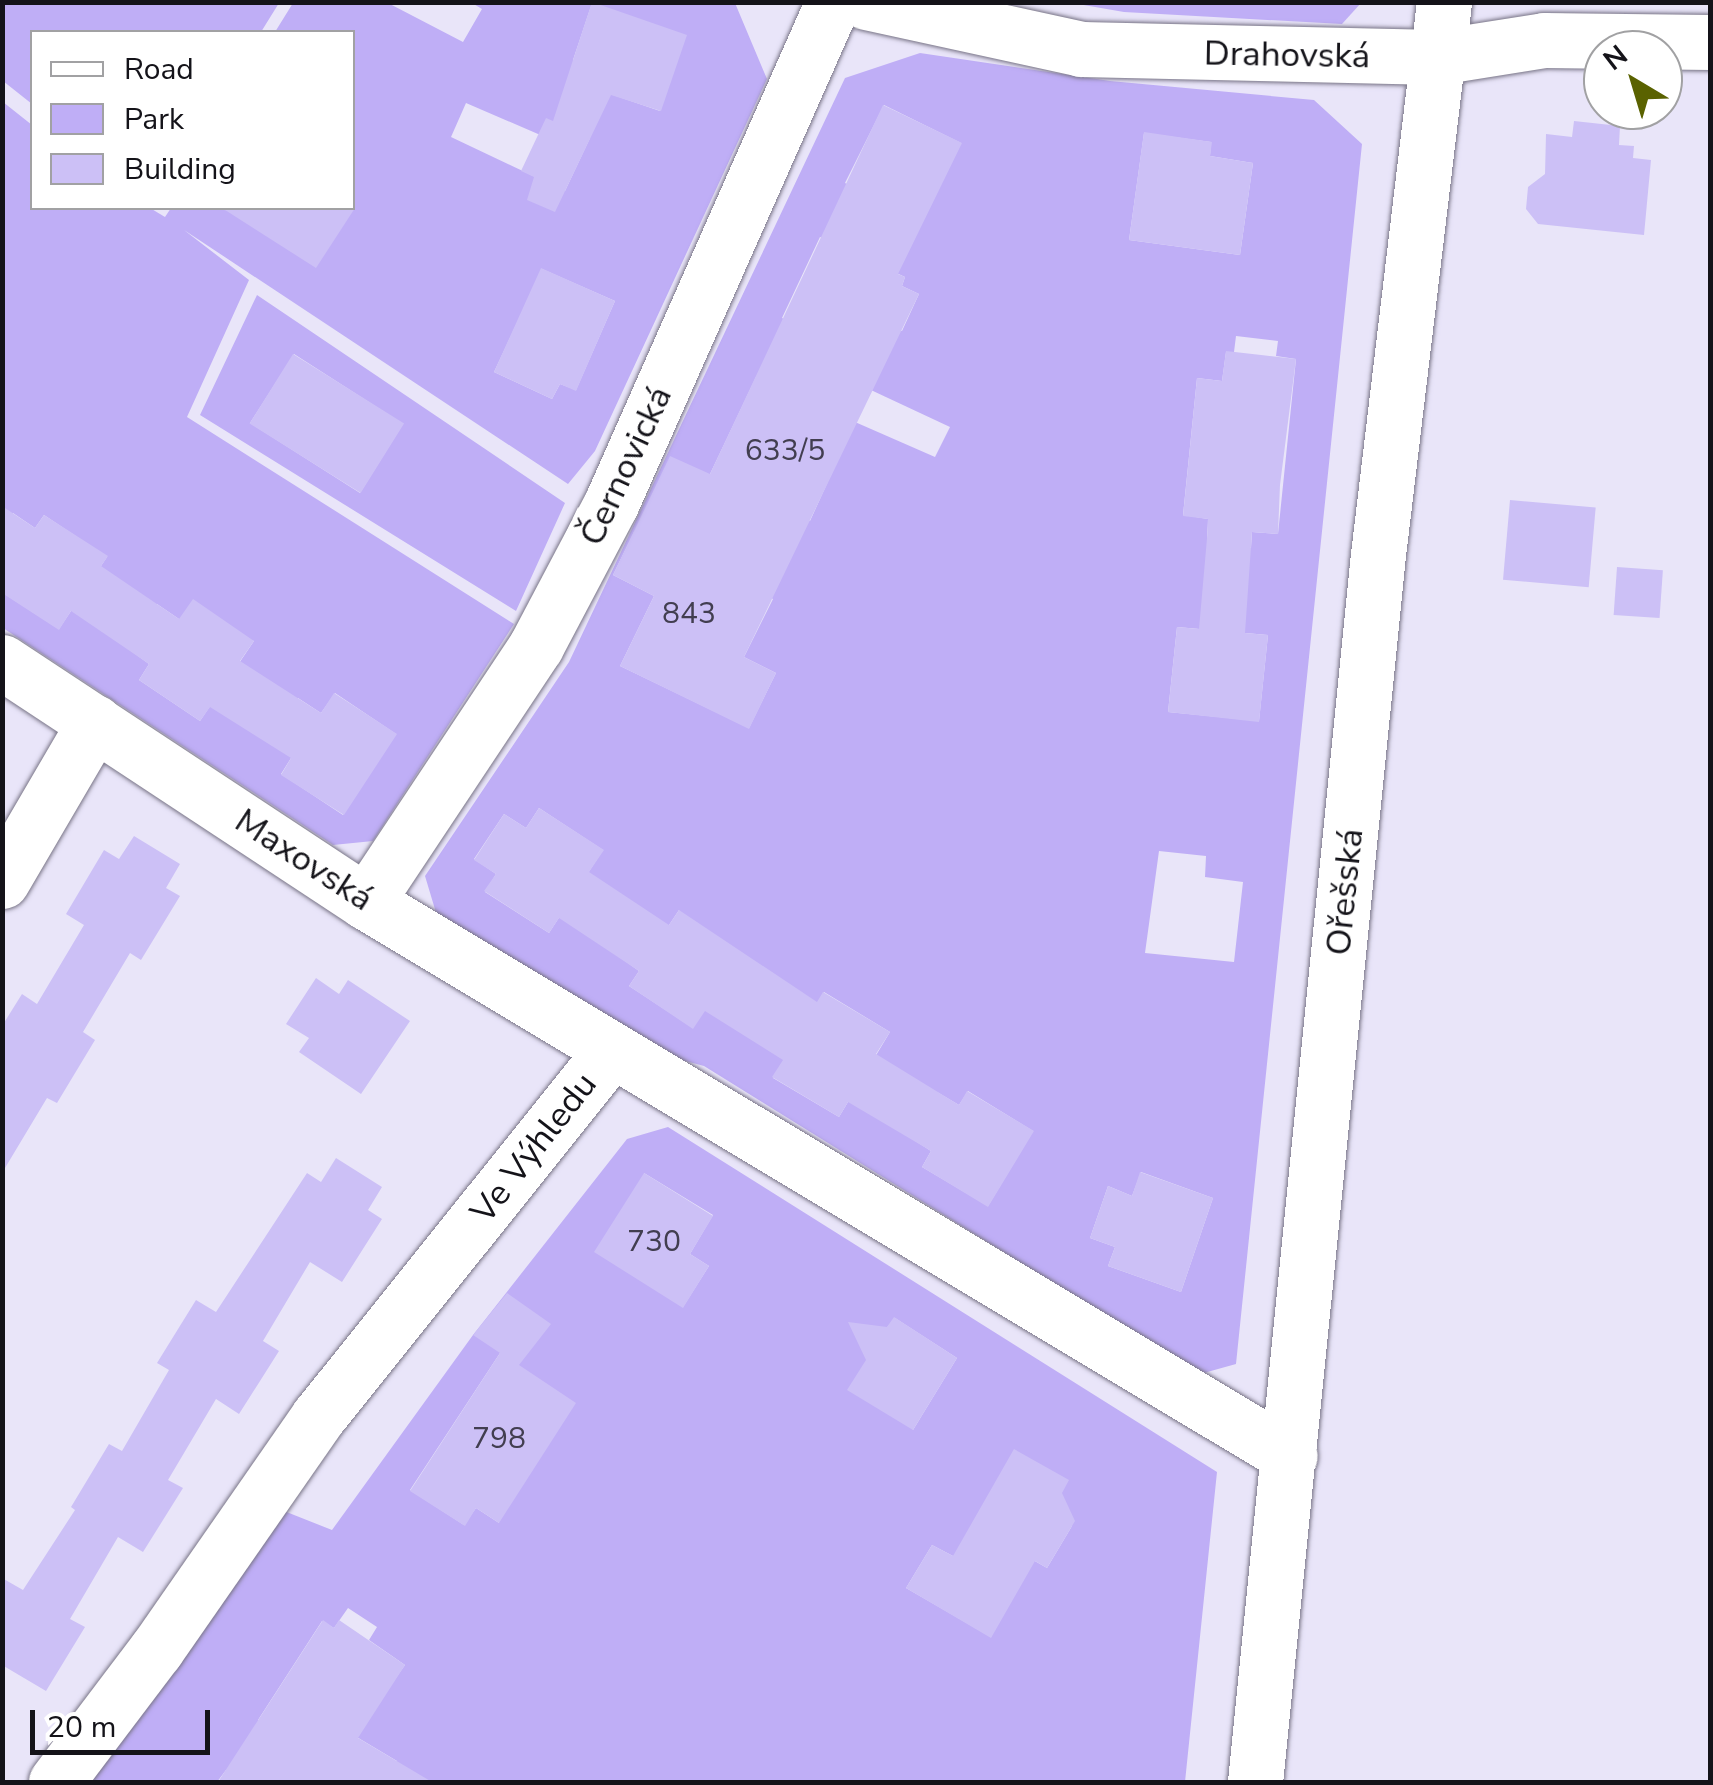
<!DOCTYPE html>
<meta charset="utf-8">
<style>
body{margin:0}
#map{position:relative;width:1713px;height:1785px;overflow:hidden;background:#e9e5f9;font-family:"Nunito Sans",sans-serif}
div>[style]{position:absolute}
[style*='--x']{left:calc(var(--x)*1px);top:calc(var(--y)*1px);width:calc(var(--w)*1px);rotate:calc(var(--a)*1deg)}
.green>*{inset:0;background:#bfaef6}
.building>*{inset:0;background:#ccc0f6;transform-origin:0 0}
.roads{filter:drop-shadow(0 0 2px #787486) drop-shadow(0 0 2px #787486)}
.minor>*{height:55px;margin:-27.5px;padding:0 27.5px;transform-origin:27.5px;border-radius:27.5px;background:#fff}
span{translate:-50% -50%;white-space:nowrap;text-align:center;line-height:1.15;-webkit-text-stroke:9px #fff;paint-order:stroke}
.number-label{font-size:30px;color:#423e50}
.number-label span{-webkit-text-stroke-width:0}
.street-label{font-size:35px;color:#141319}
.frame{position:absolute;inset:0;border:5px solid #141319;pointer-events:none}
.legend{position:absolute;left:30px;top:30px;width:325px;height:180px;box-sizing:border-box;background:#fff;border:2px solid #a1a1a3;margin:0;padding:12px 18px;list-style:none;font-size:30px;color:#141319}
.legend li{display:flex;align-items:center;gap:20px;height:50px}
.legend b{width:50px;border:2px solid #a1a1a3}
.north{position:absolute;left:1583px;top:30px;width:100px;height:100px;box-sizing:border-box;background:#fff;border:2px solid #a1a1a3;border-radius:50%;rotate:322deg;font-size:28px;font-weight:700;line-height:40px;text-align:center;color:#141319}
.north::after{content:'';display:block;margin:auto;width:35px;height:45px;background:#5a6200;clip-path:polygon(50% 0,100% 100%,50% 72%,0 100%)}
.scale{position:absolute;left:30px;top:1710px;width:180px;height:45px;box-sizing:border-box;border:5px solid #141319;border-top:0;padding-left:12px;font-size:30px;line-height:35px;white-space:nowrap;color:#141319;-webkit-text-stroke:8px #fff;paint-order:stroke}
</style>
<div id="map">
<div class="green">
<i style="clip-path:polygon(2px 3px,3px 2px,279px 3px,261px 32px,32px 32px,32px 104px,3px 81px)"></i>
<i style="clip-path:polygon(evenodd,293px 3px,388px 3px,463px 42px,482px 9px,472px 3px,592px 3px,573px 60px,584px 85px,660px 111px,593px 3px,735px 3px,767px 79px,595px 451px,568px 484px,184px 230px,249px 280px,187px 417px,514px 624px,373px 841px,333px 845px,3px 628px,3px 593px,59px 629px,107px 557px,44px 515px,35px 528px,13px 513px,3px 530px,3px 102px,32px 125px,32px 208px,150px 208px,165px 217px,171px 208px,349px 215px,336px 208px,352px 208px,352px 32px,275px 32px,293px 3px,466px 103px,538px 134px,590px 138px,565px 191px,451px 137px,466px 103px,293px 3px,542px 269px,615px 301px,576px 390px,560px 384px,552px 399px,494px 372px,542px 269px,293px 3px,157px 604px,179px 619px,254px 641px,200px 721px,139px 680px,149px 664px,127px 648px,157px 604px,293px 3px,335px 693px,396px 734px,343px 815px,281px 774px,291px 758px,298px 698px,321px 713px,335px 693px)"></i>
<i style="clip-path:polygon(1072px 3px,1361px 3px,1342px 24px,1124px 12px)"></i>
<i style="clip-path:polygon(evenodd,920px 53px,1110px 81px,1314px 100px,1362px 144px,1236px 1364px,1200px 1374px,704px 1066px,648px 1051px,437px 916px,425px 876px,569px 662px,845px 78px,920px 53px,884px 105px,961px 143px,923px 221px,845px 183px,884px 105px,920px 53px,1144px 133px,1211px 142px,1210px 156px,1253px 163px,1240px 255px,1129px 240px,1144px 133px,920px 53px,820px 237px,905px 277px,902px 286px,919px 294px,902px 331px,883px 324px,867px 359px,782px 318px,820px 237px,920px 53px,1236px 336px,1278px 341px,1276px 356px,1296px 359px,1278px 534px,1252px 532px,1251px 548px,1207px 544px,1208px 519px,1183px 515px,1197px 378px,1222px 381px,1226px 352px,1234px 352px,1236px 336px,920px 53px,826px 369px,950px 427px,935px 457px,855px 422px,810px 521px,710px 474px,756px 377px,811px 402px,826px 369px,920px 53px,634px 532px,773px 599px,744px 657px,776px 673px,749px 728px,620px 666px,654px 596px,613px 575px,634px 532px,920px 53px,1177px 627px,1268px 635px,1259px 721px,1168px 712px,1177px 627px,920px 53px,539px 808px,603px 850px,549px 933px,485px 892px,496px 874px,474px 859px,504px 814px,526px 828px,539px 808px,920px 53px,1159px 851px,1206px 856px,1205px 877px,1243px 882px,1234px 962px,1145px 953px,1159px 851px,920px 53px,679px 910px,693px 1028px,629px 986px,639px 971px,618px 956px,669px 925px,679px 910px,920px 53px,824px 992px,890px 1032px,839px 1117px,773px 1078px,824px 992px,920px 53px,968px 1091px,1033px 1131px,988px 1206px,922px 1167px,931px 1151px,909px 1137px,937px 1092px,959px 1105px,968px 1091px,920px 53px,1141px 1172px,1213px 1198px,1181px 1292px,1108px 1266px,1115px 1247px,1090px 1238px,1108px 1186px,1132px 1196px,1141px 1172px)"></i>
<i style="clip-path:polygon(evenodd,257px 295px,565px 503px,516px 611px,200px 415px,257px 295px,294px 354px,403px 424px,360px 493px,250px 423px,294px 354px)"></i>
<i style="clip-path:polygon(evenodd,668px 1127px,1217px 1472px,1185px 1782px,384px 1782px,397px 1761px,355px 1736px,405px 1665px,369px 1640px,377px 1627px,348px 1608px,334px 1628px,322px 1621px,258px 1720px,355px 1782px,245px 1782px,226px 1770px,217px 1782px,88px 1782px,284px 1511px,332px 1530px,473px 1335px,627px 1139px,668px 1127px,644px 1173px,713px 1215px,690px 1254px,709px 1266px,683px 1307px,644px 1173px,668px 1127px,895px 1318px,957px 1358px,913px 1430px,884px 1331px,895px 1318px,668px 1127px,500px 1353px,499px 1523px,476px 1508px,464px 1525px,410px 1490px,500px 1353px,668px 1127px,1072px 1526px,1047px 1568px,1012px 1548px,991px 1637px,906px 1588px,932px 1545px,953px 1556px,1072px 1526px)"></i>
</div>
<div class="building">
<i style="clip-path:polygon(592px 2px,687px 35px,661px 111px,611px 95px,555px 212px,527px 200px,534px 177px,521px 171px,546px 118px,553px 121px)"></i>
<i style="clip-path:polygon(883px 105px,962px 143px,898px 274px,905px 277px,902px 286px,919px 294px,744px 657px,776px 673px,749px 729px,620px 666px,654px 596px,613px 575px,670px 456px,710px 474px)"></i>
<i style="clip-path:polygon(1574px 121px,1620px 126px,1619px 145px,1634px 146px,1633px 158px,1651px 160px,1644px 235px,1538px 224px,1526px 209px,1528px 187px,1545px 174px,1546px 134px,1572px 137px)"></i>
<i style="clip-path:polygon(1144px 132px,1212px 142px,1210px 156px,1253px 163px,1240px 255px,1129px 240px)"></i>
<i style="clip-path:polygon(222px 208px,355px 208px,316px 268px)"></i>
<i style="clip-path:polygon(541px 268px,615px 301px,576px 391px,560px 384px,552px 399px,494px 372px)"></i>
<i style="clip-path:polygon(1226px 351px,1296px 359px,1280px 485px,1278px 534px,1252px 532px,1245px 633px,1268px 635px,1259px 722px,1168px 712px,1177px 627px,1199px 629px,1208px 527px,1208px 519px,1183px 516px,1197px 378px,1222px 381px)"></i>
<i style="left:293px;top:354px;width:131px;height:82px;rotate:32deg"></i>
<i style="left:1510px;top:500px;width:86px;height:80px;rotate:5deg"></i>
<i style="clip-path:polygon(2px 506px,35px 528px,44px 515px,108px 556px,101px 566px,179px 619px,193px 599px,254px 641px,240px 661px,321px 713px,334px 693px,397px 734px,344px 815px,281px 775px,291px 758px,210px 707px,200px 721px,139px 680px,149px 664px,71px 611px,59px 630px,2px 593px)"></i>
<i style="left:1617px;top:567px;width:46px;height:48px;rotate:4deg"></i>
<i style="clip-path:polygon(539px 808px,604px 850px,589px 872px,669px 925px,679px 910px,817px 1002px,823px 992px,890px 1032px,876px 1054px,959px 1105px,967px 1091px,1034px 1131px,988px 1207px,922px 1167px,931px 1151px,848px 1102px,839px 1117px,772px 1077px,783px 1060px,705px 1011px,693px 1029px,629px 986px,639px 971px,559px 918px,549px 933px,484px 891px,496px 874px,474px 860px,504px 814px,526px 828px)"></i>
<i style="clip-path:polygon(134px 836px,180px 864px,166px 888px,180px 896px,141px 960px,130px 953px,83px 1032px,95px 1040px,57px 1103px,47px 1098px,2px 1173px,2px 1026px,22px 994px,37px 1004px,84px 925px,66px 914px,104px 850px,119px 859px)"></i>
<i style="clip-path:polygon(316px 978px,339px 994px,348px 980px,410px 1021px,361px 1094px,299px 1052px,309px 1038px,286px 1024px)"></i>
<i style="clip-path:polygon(336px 1158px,382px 1187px,368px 1210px,382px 1219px,342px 1282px,310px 1262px,263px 1341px,279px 1351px,239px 1414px,216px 1399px,168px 1480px,183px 1488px,143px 1552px,118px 1537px,70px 1619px,85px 1627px,46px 1691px,2px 1665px,2px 1578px,23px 1590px,75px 1510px,71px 1507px,109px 1444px,122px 1451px,169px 1370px,157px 1363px,196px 1300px,216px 1312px,307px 1173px,321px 1182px)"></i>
<i style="clip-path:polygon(1140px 1172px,1213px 1198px,1181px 1292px,1108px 1266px,1115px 1247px,1090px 1238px,1108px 1186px,1132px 1196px)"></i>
<i style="clip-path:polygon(644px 1173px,713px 1216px,690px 1254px,709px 1266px,683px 1308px,594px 1252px)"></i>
<i style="clip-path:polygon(507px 1293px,551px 1324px,519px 1365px,576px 1403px,499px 1523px,476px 1508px,465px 1526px,410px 1491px,500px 1353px,473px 1335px)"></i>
<i style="clip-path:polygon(894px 1317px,957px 1358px,913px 1430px,847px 1390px,866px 1360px,848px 1322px,887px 1327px)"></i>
<i style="clip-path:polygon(1014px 1449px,1069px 1480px,1062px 1493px,1075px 1521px,1047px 1568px,1035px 1561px,991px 1638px,906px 1588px,932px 1545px,953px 1556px)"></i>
<i style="clip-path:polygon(323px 1620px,334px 1628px,339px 1620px,405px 1665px,358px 1738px,432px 1782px,218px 1782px)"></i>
</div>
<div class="roads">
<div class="minor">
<i style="--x:866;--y:2;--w:220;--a:12.3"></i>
<i style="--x:1081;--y:49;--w:356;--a:1.3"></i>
<i style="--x:1437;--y:57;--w:108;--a:-9"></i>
<i style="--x:1544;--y:40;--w:166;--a:0.7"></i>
<i style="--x:2;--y:662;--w:436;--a:33.4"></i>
<i style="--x:366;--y:902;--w:1077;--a:30.95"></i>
<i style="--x:2;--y:881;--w:184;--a:-59.7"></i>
<i style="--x:366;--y:902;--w:307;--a:-56.4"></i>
<i style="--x:536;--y:646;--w:161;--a:-62.2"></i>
<i style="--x:611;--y:504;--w:549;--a:-66.14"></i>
<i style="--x:56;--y:1782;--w:166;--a:-52.9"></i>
<i style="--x:156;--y:1650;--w:284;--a:-55.2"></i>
<i style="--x:318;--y:1417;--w:469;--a:-51.3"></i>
<i style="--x:1255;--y:1782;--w:1225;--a:-84.28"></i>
<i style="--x:1377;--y:563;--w:565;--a:-83.19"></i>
</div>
</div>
<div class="number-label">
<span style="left:785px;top:451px">633/5</span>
<span style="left:689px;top:614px">843</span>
<span style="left:654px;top:1242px">730</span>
<span style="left:499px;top:1439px">798</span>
</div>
<div class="street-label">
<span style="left:1287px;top:55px;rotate:1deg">Drahovská</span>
<span style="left:626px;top:466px;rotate:-65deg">Černovická</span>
<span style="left:304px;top:860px;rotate:33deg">Maxovská</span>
<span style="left:1345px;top:892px;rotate:-84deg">Ořešská</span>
<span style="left:534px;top:1148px;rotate:-52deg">Ve Výhledu</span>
</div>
<div class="frame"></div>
<ul class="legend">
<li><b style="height:12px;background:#fff"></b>Road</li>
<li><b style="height:28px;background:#bfaef6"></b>Park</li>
<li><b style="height:28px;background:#ccc0f6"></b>Building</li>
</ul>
<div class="north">N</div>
<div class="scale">20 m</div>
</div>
